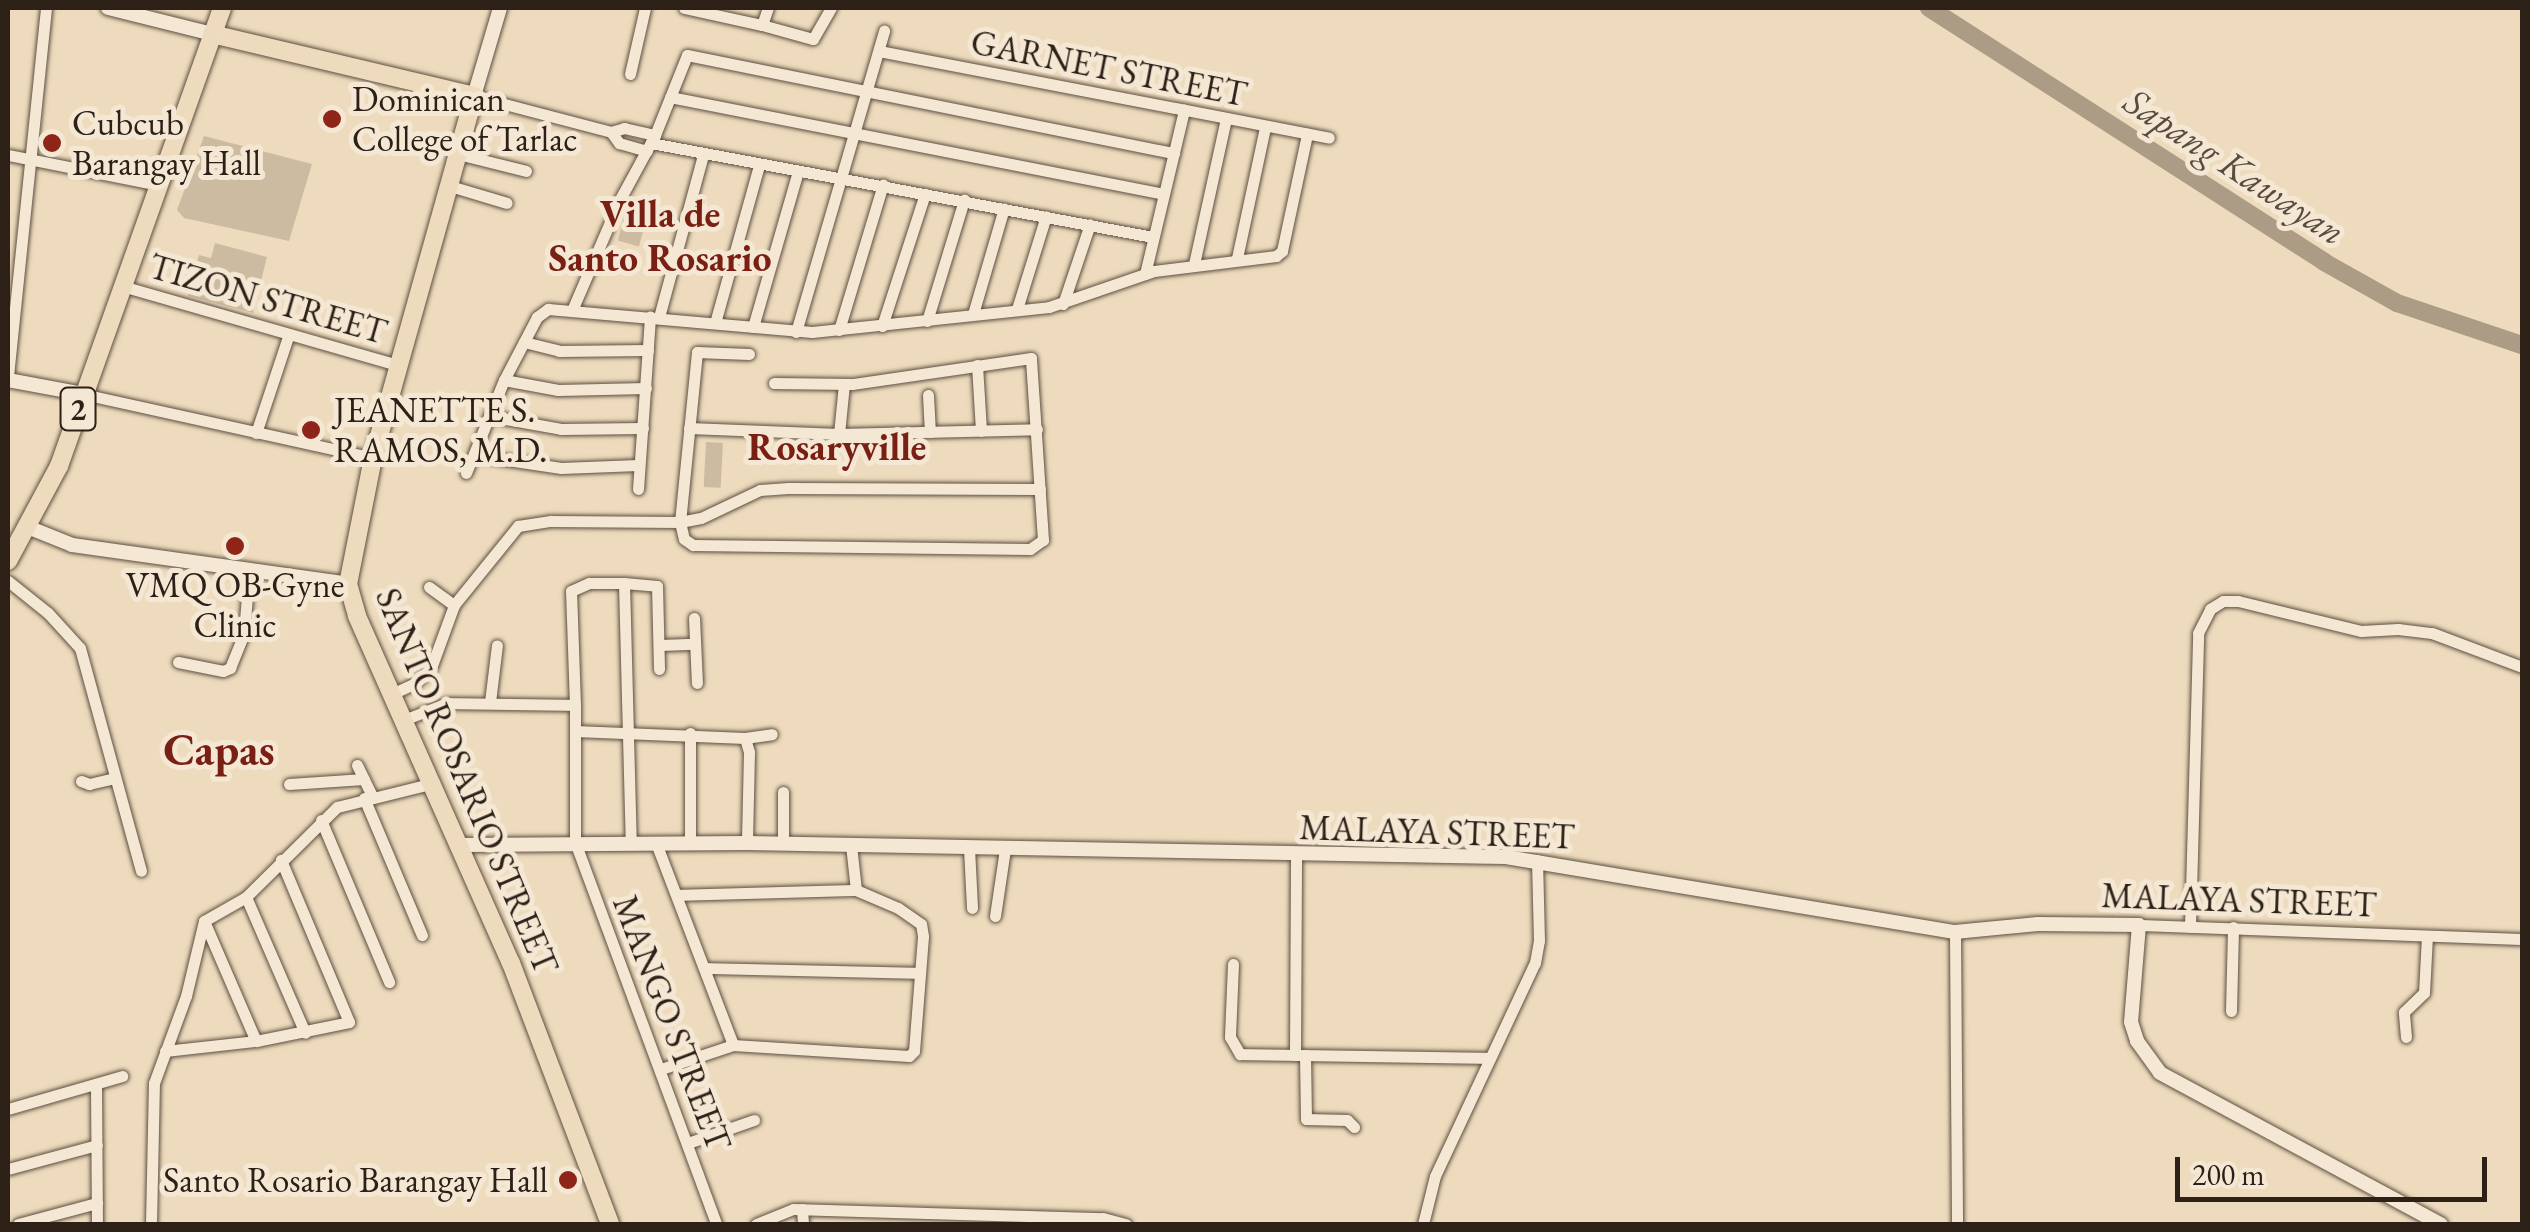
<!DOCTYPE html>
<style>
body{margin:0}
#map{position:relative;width:2530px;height:1232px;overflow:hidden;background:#eedbbd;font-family:"EB Garamond",serif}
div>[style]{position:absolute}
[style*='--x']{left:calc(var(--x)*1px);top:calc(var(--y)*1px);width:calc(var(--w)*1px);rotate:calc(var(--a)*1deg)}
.green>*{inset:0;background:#cdbba1;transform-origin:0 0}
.river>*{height:18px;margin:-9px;padding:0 9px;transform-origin:9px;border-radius:9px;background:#ac9b85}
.roads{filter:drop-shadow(0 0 2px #5c4f40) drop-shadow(0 0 2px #5c4f40)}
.minor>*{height:11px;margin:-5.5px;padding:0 5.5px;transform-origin:5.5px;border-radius:5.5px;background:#f4e8d4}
.tertiary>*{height:14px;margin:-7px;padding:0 7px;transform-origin:7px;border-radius:7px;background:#f4e8d4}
.primary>*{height:18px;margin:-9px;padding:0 9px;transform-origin:9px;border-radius:9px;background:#eedbbd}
.trunk>*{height:18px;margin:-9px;padding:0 9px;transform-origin:9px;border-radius:9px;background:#eedbbd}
.dots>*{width:28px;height:28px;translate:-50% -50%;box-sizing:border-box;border:5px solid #f4e8d4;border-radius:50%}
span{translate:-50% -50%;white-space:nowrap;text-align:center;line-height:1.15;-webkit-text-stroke:10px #f4e8d4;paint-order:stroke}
.shield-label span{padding:2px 8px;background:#f4e8d4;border:2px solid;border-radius:8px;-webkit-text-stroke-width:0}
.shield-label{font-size:32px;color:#2c2017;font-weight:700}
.street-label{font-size:35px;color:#2c2017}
.poi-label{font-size:35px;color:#2c2017}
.left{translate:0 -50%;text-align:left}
.right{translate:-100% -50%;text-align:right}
.water-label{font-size:38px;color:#594b3e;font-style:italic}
.neighbourhood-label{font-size:38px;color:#7a1f14;font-weight:700}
.district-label{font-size:45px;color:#7a1f14;font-weight:700}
.frame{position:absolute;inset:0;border:10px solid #2c2017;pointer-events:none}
.scale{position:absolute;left:2175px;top:1157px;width:312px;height:45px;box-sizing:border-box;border:5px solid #2c2017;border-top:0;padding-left:12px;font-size:30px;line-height:35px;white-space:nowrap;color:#2c2017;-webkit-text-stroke:8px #f4e8d4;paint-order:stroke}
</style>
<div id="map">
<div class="green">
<i style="clip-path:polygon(204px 136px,312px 164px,289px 241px,184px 218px,177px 210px)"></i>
<i style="left:629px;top:201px;width:22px;height:41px;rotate:16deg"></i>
<i style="clip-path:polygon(215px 243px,267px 257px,253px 313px,188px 296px,199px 255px,211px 258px)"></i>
<i style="left:706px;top:442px;width:17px;height:45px;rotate:3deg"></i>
</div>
<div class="river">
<i style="--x:1929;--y:8;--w:470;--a:32.7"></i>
<i style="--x:2324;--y:262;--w:84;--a:29.3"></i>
<i style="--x:2397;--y:303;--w:132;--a:18.6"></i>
</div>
<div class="roads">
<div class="minor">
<i style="--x:684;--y:8;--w:80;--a:12.3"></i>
<i style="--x:762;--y:25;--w:18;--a:-71"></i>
<i style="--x:762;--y:25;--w:53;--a:15.4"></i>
<i style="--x:813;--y:39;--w:36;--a:-60"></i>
<i style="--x:879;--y:51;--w:458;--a:10.9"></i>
<i style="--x:630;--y:74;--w:68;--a:-77.2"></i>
<i style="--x:474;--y:96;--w:142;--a:14.7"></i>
<i style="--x:611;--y:132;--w:14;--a:-17"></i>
<i style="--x:624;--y:128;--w:32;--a:13"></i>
<i style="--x:670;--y:97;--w:503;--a:11.11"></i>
<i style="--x:611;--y:132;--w:14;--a:54"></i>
<i style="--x:619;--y:143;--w:29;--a:16"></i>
<i style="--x:651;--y:143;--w:511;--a:10.61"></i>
<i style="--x:458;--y:154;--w:70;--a:14"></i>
<i style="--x:8;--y:155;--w:154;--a:11.2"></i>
<i style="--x:450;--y:186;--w:59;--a:16.6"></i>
<i style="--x:1237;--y:258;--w:134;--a:-77.9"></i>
<i style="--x:1194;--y:264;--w:149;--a:-77.6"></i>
<i style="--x:1145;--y:274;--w:169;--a:-76.6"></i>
<i style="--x:122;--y:286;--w:287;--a:16"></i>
<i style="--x:1063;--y:304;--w:84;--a:-71.4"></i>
<i style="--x:573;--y:308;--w:116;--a:-66.7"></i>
<i style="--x:619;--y:201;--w:75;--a:-61.4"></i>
<i style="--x:655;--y:135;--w:86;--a:-68.2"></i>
<i style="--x:687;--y:55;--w:497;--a:11.4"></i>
<i style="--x:1017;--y:309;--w:97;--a:-72.7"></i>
<i style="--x:973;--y:314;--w:110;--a:-73.7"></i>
<i style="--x:659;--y:317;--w:168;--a:-74.8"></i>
<i style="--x:927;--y:321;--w:127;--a:-73"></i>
<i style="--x:715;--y:323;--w:164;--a:-74.4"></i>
<i style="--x:882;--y:326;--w:139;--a:-72"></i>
<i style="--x:753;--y:327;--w:162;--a:-73.9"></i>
<i style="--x:839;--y:330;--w:152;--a:-73.2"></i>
<i style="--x:796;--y:332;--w:314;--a:-73.7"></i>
<i style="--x:524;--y:342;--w:36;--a:14"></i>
<i style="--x:559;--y:351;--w:89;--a:-0.6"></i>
<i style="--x:749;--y:354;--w:52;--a:-177.8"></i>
<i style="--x:697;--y:352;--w:171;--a:95.7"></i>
<i style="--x:680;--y:522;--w:17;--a:77"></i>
<i style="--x:684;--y:539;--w:11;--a:34"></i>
<i style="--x:693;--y:545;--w:337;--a:0.7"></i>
<i style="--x:1030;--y:549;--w:16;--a:-35"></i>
<i style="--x:1043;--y:540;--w:182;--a:-93.8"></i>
<i style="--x:1031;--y:358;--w:181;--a:171.7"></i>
<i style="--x:852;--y:384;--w:78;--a:-179.3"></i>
<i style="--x:977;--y:365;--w:66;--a:86.5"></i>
<i style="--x:8;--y:376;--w:370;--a:-84.1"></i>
<i style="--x:504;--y:380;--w:55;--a:10.5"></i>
<i style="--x:558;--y:390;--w:88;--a:-1.3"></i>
<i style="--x:83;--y:394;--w:297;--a:12.4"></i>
<i style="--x:928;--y:395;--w:37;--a:87"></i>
<i style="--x:489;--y:416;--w:73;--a:10.2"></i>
<i style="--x:561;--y:429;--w:82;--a:-0.7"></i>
<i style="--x:689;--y:428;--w:150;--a:2.3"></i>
<i style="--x:839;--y:434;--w:198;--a:-1.4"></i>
<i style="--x:256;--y:433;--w:104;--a:-71.6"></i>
<i style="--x:839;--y:434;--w:50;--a:-84.3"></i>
<i style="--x:474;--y:455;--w:88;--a:8.5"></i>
<i style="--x:561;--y:468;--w:77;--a:-2.2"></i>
<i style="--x:466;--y:473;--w:100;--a:-67.8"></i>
<i style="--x:504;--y:380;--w:71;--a:-62.4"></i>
<i style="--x:537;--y:317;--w:14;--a:-36"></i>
<i style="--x:548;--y:309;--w:265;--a:5"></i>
<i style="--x:812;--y:332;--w:238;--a:-6"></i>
<i style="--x:1049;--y:307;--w:111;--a:-18.9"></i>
<i style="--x:1154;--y:271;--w:123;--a:-7"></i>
<i style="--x:1276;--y:256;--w:8;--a:-40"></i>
<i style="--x:1282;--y:251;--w:120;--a:-77.9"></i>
<i style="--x:638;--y:489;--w:173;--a:-86"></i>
<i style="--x:8;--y:581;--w:51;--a:38.7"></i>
<i style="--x:48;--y:613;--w:47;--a:47.6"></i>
<i style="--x:80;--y:648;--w:231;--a:74.7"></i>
<i style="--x:624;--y:583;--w:33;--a:5"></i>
<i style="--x:657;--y:586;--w:83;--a:88.6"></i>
<i style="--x:429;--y:587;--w:31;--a:36"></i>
<i style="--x:694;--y:618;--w:65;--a:87.4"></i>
<i style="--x:659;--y:645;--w:36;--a:-2"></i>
<i style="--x:178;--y:662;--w:46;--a:11.3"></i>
<i style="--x:223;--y:671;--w:8;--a:-23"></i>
<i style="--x:230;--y:668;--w:37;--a:-68"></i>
<i style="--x:244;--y:634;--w:63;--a:-85.5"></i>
<i style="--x:394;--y:693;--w:23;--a:-25"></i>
<i style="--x:415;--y:683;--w:22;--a:-43"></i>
<i style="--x:431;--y:668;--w:67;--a:-69.9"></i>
<i style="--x:454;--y:605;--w:102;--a:-51"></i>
<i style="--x:518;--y:526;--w:33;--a:-9"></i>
<i style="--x:551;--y:521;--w:129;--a:0.4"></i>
<i style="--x:680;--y:522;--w:21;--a:-11"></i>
<i style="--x:701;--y:518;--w:65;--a:-25.4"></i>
<i style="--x:760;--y:490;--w:28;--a:-4"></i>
<i style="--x:788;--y:488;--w:252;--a:0.2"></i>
<i style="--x:490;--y:702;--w:57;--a:-83"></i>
<i style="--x:575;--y:705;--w:137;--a:90"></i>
<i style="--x:575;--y:842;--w:407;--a:69.7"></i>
<i style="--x:406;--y:719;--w:44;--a:-21.3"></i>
<i style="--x:447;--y:703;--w:128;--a:0.9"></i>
<i style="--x:575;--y:705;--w:114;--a:-92"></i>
<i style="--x:571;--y:591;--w:20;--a:-24"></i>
<i style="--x:589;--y:583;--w:35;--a:0"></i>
<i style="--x:624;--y:583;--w:259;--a:88.5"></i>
<i style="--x:575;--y:731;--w:170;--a:2.4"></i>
<i style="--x:745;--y:738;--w:15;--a:74"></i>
<i style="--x:749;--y:752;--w:91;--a:91.3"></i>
<i style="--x:690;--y:733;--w:109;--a:90"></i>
<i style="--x:745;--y:738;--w:27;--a:-8"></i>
<i style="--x:357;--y:765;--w:34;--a:64"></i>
<i style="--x:81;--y:781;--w:9;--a:21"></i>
<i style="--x:89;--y:784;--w:27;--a:-13"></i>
<i style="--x:289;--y:784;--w:75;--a:-3.8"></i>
<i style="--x:364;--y:798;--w:149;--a:67.1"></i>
<i style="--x:321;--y:820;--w:176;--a:67.2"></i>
<i style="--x:656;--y:843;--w:216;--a:69.1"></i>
<i style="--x:783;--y:844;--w:52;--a:-90"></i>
<i style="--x:851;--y:845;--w:45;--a:83.7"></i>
<i style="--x:969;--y:848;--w:60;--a:87.1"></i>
<i style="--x:246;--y:897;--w:148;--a:66.5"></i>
<i style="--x:995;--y:916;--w:68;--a:-81.5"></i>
<i style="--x:204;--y:921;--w:131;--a:66.6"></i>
<i style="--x:2139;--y:925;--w:383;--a:2.1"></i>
<i style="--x:2190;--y:927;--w:294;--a:-88.4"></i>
<i style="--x:2198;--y:633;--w:27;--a:-63"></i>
<i style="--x:2210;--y:609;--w:15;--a:-32"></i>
<i style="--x:2223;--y:601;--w:15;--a:0"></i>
<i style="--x:2238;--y:601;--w:127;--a:13.7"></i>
<i style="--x:2361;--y:631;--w:37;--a:-3"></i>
<i style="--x:2398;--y:629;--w:34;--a:7"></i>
<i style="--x:2432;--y:633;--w:96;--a:20.7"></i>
<i style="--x:1955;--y:932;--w:292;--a:89.6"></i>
<i style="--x:1233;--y:964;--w:73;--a:92.4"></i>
<i style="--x:1230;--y:1037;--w:20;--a:60"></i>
<i style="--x:1240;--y:1054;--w:250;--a:0.9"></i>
<i style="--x:705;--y:968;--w:214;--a:1.3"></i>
<i style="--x:2231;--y:1011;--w:84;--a:-88.6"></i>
<i style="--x:2406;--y:1037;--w:25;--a:-95"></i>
<i style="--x:2404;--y:1012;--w:28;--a:-44"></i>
<i style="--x:2424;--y:993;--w:57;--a:-87"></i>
<i style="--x:165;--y:1051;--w:92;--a:-6.3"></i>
<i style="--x:256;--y:1041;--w:95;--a:-11.5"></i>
<i style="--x:349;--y:1022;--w:176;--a:-112.8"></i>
<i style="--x:1295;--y:1055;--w:199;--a:-89.7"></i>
<i style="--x:1305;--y:1055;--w:64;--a:89.1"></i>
<i style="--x:1306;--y:1119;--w:41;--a:1.4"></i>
<i style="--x:1347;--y:1120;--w:10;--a:45"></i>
<i style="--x:661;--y:1069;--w:76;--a:-18.4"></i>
<i style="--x:733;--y:1045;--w:176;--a:3.6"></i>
<i style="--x:909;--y:1056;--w:7;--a:-45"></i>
<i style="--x:914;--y:1051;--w:115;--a:-85.5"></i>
<i style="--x:923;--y:936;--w:12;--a:-99"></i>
<i style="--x:921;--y:924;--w:28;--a:-145"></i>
<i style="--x:898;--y:908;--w:46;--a:-156.8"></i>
<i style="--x:856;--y:890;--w:177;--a:178.4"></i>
<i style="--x:96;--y:1084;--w:140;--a:89.6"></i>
<i style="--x:8;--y:1109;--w:119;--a:-16.1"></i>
<i style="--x:688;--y:1143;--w:70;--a:-19.2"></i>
<i style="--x:8;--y:1169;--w:92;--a:-15.1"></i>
<i style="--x:802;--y:1209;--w:15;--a:86"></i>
<i style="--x:18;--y:1224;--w:82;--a:-14.9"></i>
<i style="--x:151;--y:1224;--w:141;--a:-88.8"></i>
<i style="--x:154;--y:1083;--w:93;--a:-69.8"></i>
<i style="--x:186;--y:996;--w:77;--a:-76.5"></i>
<i style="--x:204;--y:921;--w:48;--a:-29.7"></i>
<i style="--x:246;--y:897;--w:128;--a:-44.7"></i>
<i style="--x:337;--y:807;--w:100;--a:-13.9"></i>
<i style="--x:756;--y:1224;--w:40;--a:-22"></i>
<i style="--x:793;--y:1209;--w:310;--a:1.7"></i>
<i style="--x:1103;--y:1218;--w:24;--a:15"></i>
<i style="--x:1423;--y:1224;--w:49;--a:-76"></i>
<i style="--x:1435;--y:1176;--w:235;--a:-64.9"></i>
<i style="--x:1535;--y:963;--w:22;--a:-80"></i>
<i style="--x:1539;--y:941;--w:81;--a:-91.4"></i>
</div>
<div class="tertiary">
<i style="--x:108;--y:8;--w:107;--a:14"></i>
<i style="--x:474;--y:96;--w:92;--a:-73.5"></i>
<i style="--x:8;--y:380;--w:76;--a:10.6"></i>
<i style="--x:30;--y:528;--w:45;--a:22"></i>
<i style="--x:72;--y:545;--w:279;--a:8"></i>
<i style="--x:462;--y:845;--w:285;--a:-0.4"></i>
<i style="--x:747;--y:843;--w:759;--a:1.06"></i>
<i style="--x:1506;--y:857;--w:455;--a:9.5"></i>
<i style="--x:1955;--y:932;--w:83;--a:-5.5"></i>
<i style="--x:2038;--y:924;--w:101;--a:0.6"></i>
<i style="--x:2139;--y:925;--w:97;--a:94.7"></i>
<i style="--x:2131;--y:1022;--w:20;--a:72"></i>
<i style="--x:2137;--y:1041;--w:39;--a:54"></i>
<i style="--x:2160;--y:1073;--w:319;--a:28.3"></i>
</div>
<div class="primary">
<i style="--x:212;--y:34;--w:269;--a:13.3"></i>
<i style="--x:474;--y:96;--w:376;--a:105.6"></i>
<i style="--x:373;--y:458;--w:128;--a:101.2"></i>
<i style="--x:348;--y:584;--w:33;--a:74"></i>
<i style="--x:357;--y:616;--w:380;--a:66.1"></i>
<i style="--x:511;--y:963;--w:279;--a:69.2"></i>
</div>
<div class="trunk">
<i style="--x:8;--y:561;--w:108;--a:-61.8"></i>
<i style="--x:59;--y:466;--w:486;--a:-70.4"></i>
</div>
</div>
<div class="dots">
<i style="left:332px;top:119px;background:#8f2418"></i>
<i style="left:52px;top:143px;background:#8f2418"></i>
<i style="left:311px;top:430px;background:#8f2418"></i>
<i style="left:235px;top:546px;background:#8f2418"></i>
<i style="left:568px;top:1180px;background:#8f2418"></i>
</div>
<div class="shield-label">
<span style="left:78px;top:409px">2</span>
</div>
<div class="street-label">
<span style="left:1109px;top:68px;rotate:11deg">GARNET STREET</span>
<span style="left:268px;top:299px;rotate:16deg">TIZON STREET</span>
<span style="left:467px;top:781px;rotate:67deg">SANTO ROSARIO STREET</span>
<span style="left:1437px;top:832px;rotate:2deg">MALAYA STREET</span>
<span style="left:2239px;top:900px;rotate:2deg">MALAYA STREET</span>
<span style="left:672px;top:1023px;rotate:69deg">MANGO STREET</span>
</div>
<div class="poi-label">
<span class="left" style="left:352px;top:119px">Dominican<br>College of Tarlac</span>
<span class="left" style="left:72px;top:143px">Cubcub<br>Barangay Hall</span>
<span class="left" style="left:334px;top:430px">JEANETTE S.<br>RAMOS, M.D.</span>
<span style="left:235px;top:605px">VMQ OB-Gyne<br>Clinic</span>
<span class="right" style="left:548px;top:1180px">Santo Rosario Barangay Hall</span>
</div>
<div class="water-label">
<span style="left:2235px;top:166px;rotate:33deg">Sapang Kawayan</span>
</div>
<div class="neighbourhood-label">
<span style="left:660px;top:236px">Villa de<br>Santo Rosario</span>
<span style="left:837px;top:447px">Rosaryville</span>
</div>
<div class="district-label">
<span style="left:219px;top:750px">Capas</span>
</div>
<div class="frame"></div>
<div class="scale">200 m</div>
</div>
